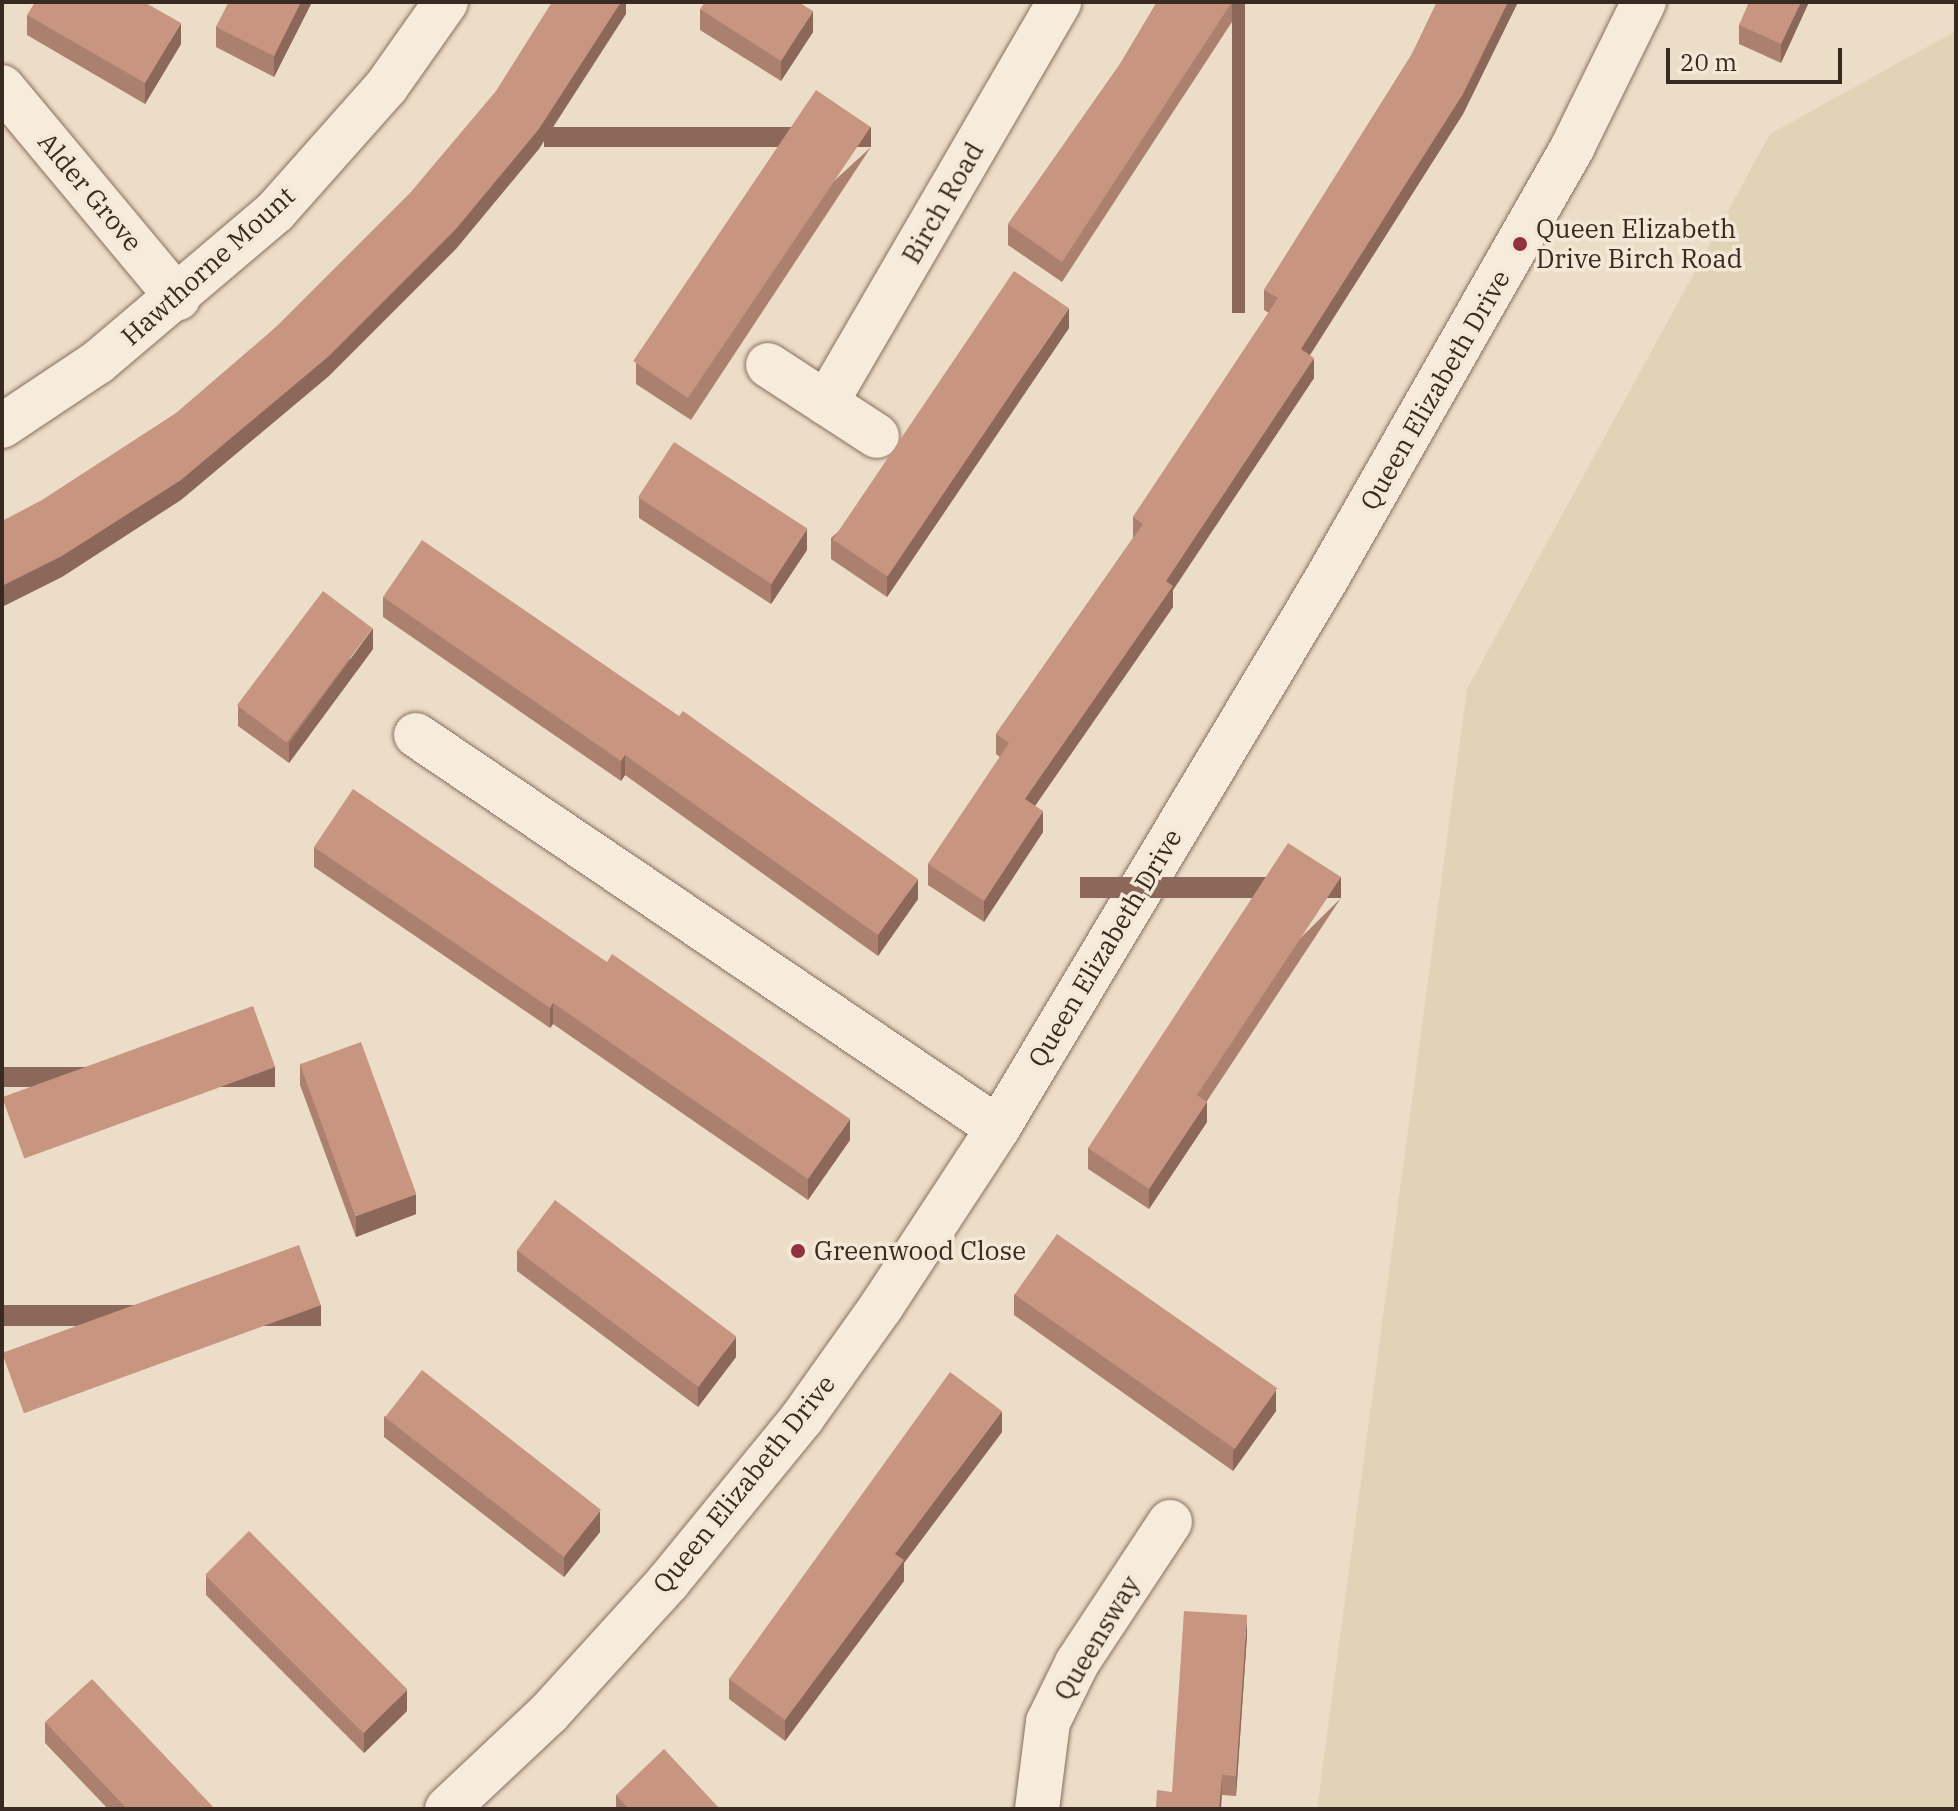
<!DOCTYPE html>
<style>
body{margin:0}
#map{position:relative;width:1958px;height:1811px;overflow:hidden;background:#ecddc8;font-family:"IBM Plex Serif",serif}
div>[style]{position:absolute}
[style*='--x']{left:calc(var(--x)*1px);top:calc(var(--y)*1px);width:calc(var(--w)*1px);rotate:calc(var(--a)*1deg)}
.farmland>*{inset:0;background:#e1d4b6}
.roads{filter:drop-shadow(0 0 2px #876f5e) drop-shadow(0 0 2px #876f5e)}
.minor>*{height:44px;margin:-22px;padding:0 22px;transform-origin:22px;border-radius:22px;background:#f7ebdb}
.wall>*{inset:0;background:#ab806e}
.shaded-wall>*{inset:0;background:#8b685a;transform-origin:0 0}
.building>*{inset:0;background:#c79580;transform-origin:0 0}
.dots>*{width:22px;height:22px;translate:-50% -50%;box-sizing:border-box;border:4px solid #f4e8d7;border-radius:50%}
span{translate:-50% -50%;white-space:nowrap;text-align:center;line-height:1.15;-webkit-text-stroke:7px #f4e8d7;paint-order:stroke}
.street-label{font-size:26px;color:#382921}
.poi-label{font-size:26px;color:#382921}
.left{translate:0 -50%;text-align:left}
.frame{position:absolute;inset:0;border:4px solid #382921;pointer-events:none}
.scale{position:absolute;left:1666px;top:48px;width:176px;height:36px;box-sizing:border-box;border:4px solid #382921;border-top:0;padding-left:10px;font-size:24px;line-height:28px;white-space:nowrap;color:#382921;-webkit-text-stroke:6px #f4e8d7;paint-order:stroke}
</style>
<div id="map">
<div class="farmland">
<i style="clip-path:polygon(1956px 31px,1956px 1809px,1317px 1809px,1467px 689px,1770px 134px)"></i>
</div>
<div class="roads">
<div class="minor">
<i style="--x:2;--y:87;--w:275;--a:50.2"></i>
<i style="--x:768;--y:365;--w:130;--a:33.1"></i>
<i style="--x:826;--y:403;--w:464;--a:-59.8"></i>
<i style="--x:2;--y:426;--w:115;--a:-33.7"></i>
<i style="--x:98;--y:362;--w:232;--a:-40.3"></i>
<i style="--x:275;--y:212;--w:167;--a:-48.4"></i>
<i style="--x:386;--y:87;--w:104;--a:-54.8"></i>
<i style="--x:416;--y:735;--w:702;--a:34.03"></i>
<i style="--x:447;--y:1809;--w:140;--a:-43.3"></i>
<i style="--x:549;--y:1713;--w:177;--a:-47.7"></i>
<i style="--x:668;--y:1582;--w:212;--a:-50.7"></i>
<i style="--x:802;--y:1418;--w:136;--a:-54.6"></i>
<i style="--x:881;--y:1307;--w:214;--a:-56.8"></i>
<i style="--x:998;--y:1128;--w:641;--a:-59.11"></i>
<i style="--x:1327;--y:578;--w:497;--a:-60.3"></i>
<i style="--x:1573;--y:146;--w:161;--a:-63.8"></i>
<i style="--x:1037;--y:1809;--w:88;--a:-82.8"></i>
<i style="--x:1048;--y:1722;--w:66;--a:-63.8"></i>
<i style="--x:1077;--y:1663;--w:169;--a:-56.6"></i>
</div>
</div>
<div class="wall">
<i style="clip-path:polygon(229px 2px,312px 2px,274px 77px,216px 47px,216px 27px)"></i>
<i style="clip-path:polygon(1157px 2px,1245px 2px,1062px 282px,1008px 245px,1008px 224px,1120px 64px)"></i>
<i style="clip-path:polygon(1437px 2px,1518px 2px,1463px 114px,1310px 355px,1314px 378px,1173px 590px,1173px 607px,1035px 806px,1043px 832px,984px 922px,928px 885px,928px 864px,1000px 757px,996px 754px,996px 734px,1133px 538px,1133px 517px,1269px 313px,1264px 310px,1264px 290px,1412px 54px)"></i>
<i style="clip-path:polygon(1809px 2px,1781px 63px,1739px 44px,1739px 25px)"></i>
<i style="clip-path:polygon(700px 9px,813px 32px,781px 81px,700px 30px)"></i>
<i style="clip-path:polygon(27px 15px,181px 44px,145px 104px,27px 35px)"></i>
<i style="clip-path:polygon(871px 147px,691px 420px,636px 384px,636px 363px)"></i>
<i style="clip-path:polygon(1069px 328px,887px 597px,831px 559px,831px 538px)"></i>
<i style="clip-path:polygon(639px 498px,807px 550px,771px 604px,639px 518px)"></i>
<i style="clip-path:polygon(383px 597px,679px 716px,918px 899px,878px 956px,625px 775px,621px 781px,383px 617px)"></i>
<i style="clip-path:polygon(373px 649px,289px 763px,238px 726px,238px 706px)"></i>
<i style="clip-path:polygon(314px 847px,850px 1140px,808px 1200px,553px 1024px,550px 1028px,314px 867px)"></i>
<i style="clip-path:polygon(1341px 898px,1207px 1101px,1207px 1122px,1149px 1209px,1088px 1169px,1088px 1148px)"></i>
<i style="clip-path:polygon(300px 1064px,416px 1214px,356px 1237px,300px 1085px)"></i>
<i style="clip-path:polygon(517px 1250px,736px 1357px,698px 1407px,517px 1271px)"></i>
<i style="clip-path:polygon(1014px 1294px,1276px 1411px,1233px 1471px,1014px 1315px)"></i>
<i style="clip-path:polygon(384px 1416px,600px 1532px,564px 1577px,384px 1437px)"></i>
<i style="clip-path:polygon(1002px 1432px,904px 1563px,904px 1581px,785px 1741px,729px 1699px,729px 1679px)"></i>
<i style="clip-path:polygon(206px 1575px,407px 1711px,364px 1753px,206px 1595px)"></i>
<i style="clip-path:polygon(1247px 1635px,1236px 1796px,1222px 1795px,1221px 1809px,1156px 1809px,1172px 1792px)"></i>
<i style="clip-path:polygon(45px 1722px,215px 1809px,108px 1809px,45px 1743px)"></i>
<i style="clip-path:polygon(616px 1795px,720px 1809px,616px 1809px)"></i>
</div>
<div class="shaded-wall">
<i style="clip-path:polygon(301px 2px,312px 2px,274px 77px,274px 56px)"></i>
<i style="clip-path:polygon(621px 2px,626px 2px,626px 14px,539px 149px,456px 249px,329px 376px,181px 500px,62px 577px,2px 607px,2px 586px)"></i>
<i style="left:1232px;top:2px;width:13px;height:311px"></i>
<i style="clip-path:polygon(1508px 2px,1518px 2px,1463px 114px,1301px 369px,1301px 349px)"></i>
<i style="clip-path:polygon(1801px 2px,1809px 2px,1781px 63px,1781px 44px)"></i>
<i style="clip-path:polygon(813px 11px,813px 32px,781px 81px,781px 61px)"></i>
<i style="clip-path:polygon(181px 23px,181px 44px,145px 104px,145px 83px)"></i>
<i style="left:871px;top:127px;width:20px;height:327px;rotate:90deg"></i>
<i style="clip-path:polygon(1069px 308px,1069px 328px,887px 597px,887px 576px)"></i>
<i style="clip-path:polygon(1314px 358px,1314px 378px,1173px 590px,1173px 607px,1025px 820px,1025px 799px,1166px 581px)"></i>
<i style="clip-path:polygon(807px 529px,807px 550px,771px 604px,771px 584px)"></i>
<i style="clip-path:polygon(373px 628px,373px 649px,289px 763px,289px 743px)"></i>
<i style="clip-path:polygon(625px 755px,625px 775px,621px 781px,621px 761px)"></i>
<i style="clip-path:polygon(1043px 811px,1043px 832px,984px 922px,984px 901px)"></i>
<i style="left:1341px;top:877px;width:21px;height:261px;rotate:90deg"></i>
<i style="clip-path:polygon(918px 879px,918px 899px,878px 956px,878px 935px)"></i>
<i style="clip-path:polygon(553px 1003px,553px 1024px,550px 1028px,550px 1008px)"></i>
<i style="left:275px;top:1067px;width:20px;height:290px;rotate:90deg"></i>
<i style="clip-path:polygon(1207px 1102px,1207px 1122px,1149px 1209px,1149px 1189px)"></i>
<i style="clip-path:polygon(850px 1119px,850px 1140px,808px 1200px,808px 1179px)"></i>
<i style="clip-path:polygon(416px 1194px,416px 1214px,356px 1237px,356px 1216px)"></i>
<i style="left:321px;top:1305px;width:21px;height:339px;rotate:90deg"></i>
<i style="clip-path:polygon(736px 1337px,736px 1357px,698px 1407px,698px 1386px)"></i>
<i style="clip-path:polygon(1276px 1390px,1276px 1411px,1233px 1471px,1233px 1451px)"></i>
<i style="clip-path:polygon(1002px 1411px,1002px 1432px,904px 1563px,904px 1581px,785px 1741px,785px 1720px,895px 1554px)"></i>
<i style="clip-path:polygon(600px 1511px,600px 1532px,564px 1577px,564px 1556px)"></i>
<i style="clip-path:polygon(1247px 1615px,1247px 1635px,1236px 1796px,1236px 1776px)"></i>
<i style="clip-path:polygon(407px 1690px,407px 1711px,364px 1753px,364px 1732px)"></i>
<i style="clip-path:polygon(1222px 1775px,1221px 1809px,1219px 1809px)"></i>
</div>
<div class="building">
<i style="clip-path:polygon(35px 2px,144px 2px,181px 23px,145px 83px,27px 15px)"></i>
<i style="clip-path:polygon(229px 2px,301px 2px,274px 56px,216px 27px)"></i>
<i style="clip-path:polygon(552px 2px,621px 2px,539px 129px,456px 229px,329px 356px,181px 480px,62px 556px,2px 586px,2px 521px,42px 500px,176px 413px,276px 327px,410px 193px,496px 91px)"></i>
<i style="clip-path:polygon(705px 2px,798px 2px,813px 11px,781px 61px,700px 9px)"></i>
<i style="clip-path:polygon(1157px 2px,1232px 2px,1062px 262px,1008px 224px,1120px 64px)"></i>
<i style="clip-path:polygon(1437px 2px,1508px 2px,1463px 94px,1301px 349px,1314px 358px,1166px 581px,1173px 586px,1025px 799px,1043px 811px,984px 901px,928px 864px,1009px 743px,996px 734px,1143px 524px,1133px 517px,1278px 298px,1264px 290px,1412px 54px)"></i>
<i style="clip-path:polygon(1749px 2px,1801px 2px,1781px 44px,1739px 25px)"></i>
<i style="left:816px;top:90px;width:66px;height:327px;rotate:34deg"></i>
<i style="left:1014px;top:271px;width:66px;height:324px;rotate:34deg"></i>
<i style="left:674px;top:442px;width:159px;height:66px;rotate:33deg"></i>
<i style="clip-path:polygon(422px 540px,679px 716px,683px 711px,918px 879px,878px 935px,625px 755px,621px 761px,383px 597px)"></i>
<i style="left:323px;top:591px;width:62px;height:143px;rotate:37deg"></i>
<i style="clip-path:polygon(353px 789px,607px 962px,612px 954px,850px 1119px,808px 1179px,553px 1003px,550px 1008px,314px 847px)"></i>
<i style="clip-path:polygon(1288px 843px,1341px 877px,1197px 1095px,1207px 1102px,1149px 1189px,1088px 1148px)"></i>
<i style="left:253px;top:1006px;width:65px;height:267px;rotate:70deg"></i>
<i style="left:361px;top:1042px;width:162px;height:65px;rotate:70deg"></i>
<i style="left:555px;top:1200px;width:227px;height:63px;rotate:37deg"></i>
<i style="left:1057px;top:1234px;width:269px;height:74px;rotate:35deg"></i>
<i style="left:299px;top:1245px;width:64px;height:316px;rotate:70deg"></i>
<i style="left:422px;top:1370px;width:227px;height:60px;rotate:38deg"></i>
<i style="clip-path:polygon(950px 1372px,1002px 1411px,895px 1554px,904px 1560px,785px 1720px,729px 1679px)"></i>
<i style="left:249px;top:1531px;width:224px;height:62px;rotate:45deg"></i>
<i style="clip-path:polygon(1184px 1611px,1247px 1615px,1236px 1776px,1222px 1775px,1219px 1809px,1156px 1809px,1157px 1790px,1172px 1792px)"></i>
<i style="clip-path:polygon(92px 1679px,215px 1809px,127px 1809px,45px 1722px)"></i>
<i style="clip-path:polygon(664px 1749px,720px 1809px,629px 1809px,616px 1795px)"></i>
</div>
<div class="dots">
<i style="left:1520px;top:244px;background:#92323f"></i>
<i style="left:798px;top:1251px;background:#92323f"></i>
</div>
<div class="street-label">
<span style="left:90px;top:192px;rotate:50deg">Alder Grove</span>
<span style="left:943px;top:203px;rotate:-60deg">Birch Road</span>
<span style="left:208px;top:266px;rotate:-42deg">Hawthorne Mount</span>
<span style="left:1435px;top:390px;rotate:-60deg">Queen Elizabeth Drive</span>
<span style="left:1105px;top:948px;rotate:-59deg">Queen Elizabeth Drive</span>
<span style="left:744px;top:1484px;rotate:-51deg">Queen Elizabeth Drive</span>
<span style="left:1097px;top:1638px;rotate:-59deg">Queensway</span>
</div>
<div class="poi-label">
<span class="left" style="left:1536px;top:244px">Queen Elizabeth<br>Drive Birch Road</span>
<span class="left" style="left:814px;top:1251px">Greenwood Close</span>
</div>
<div class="frame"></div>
<div class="scale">20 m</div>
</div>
